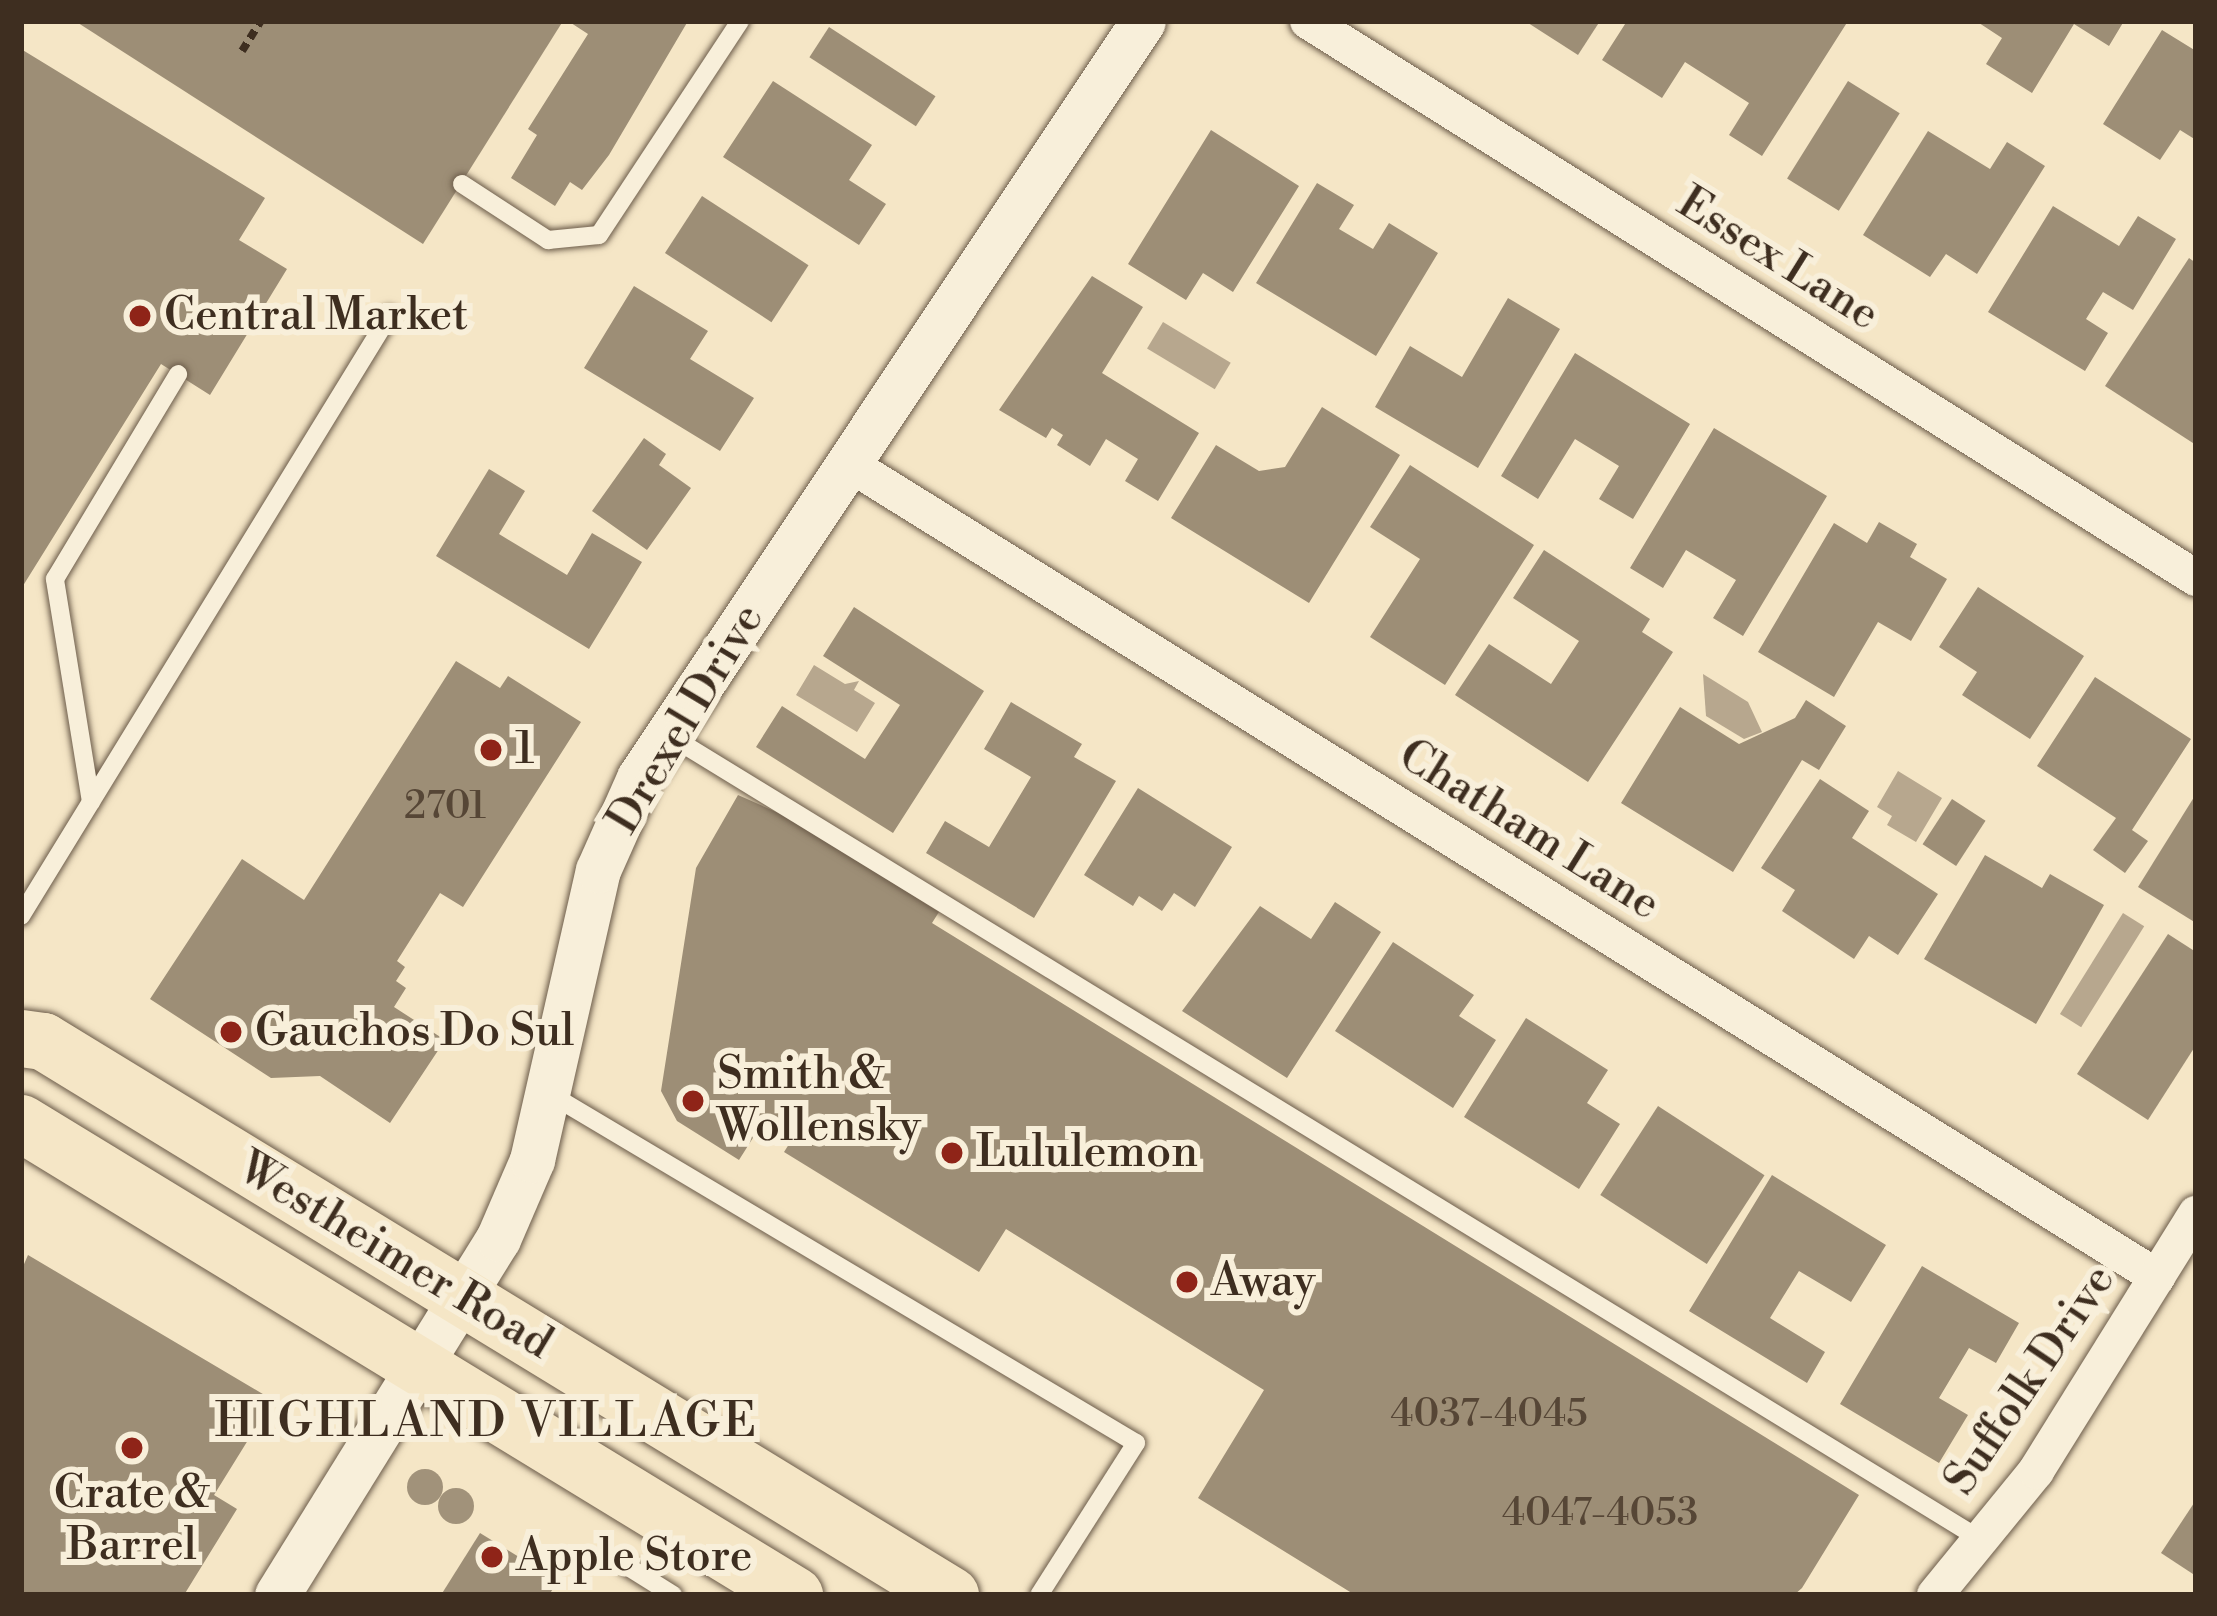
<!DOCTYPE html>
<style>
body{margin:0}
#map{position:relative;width:2217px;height:1616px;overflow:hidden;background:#f5e6c6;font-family:"Libre Bodoni",serif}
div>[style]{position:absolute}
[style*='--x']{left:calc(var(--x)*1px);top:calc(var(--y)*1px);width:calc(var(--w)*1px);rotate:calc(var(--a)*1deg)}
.water>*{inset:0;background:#b7a78e;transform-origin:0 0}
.building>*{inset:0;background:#9d8e76;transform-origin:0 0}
.path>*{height:8px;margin-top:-4px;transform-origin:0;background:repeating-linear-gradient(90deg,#3e2e20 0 9px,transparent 0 15px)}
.roads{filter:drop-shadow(0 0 3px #6c5c4a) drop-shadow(0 0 3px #6c5c4a)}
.service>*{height:18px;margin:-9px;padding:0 9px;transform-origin:9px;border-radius:9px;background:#f8efda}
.minor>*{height:36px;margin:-18px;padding:0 18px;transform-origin:18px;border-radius:18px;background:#f8efda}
.tertiary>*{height:45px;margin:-22.5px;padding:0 22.5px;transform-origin:22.5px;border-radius:22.5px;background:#f8efda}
.primary>*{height:57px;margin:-28.5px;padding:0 28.5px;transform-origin:28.5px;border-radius:28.5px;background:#f5e6c6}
.trees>*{width:36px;height:36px;margin:-18px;border-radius:50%;background:#a1927a}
.dots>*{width:33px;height:33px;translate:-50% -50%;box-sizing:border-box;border:6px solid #f8efda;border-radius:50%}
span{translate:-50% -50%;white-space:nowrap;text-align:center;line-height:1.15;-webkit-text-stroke:12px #f8efda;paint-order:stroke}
.number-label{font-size:39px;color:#564636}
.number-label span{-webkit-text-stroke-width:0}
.street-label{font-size:45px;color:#3e2e20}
.poi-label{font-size:45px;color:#3e2e20}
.left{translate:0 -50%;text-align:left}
.neighbourhood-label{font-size:48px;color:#3e2e20;letter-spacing:3px}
.frame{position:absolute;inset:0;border:24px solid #3e2e20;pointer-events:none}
</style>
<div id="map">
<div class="water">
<i style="left:1163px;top:322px;width:79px;height:31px;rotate:31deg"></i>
<i style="clip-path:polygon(814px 665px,845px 684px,859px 681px,854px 690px,875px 703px,857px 732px,796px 695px)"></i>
<i style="clip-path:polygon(1703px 674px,1748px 702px,1762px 732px,1744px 739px,1706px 716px)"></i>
<i style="clip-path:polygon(1898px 771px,1942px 798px,1916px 842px,1887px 825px,1892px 816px,1877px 807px)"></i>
<i style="left:2123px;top:913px;width:25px;height:119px;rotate:32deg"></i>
</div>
<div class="building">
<i style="clip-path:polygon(75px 21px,563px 21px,423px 244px)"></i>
<i style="clip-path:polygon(568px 21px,688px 21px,609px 155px,582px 190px,570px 182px,555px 206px,511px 178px,537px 135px,528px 129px,588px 34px)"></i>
<i style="clip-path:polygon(1525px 21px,1600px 21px,1578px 55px)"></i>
<i style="clip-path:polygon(1627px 21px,1848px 21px,1762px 156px,1729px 135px,1749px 103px,1685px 62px,1662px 98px,1602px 60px)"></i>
<i style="clip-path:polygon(1976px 21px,2124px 21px,2109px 46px,2074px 24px,2032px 93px,1986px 64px,2002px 38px)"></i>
<i style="left:829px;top:27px;width:127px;height:36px;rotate:33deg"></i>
<i style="clip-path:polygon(2162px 30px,2196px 51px,2196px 140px,2180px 130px,2160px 160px,2103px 124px)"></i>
<i style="clip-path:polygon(21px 49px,265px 198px,239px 240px,287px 269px,210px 395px,161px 364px,21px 589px)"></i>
<i style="clip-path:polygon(773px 81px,872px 145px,849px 180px,886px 204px,859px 245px,723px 157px)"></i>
<i style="left:1848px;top:81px;width:61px;height:115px;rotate:32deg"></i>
<i style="clip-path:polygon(1211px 130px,1299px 186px,1233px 292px,1203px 273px,1186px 300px,1128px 264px)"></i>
<i style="clip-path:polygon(1928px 131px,1990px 169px,2007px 142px,2045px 166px,1977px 274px,1946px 254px,1930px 277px,1863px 235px)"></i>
<i style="clip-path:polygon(1317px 183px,1354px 205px,1339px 229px,1373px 249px,1389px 223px,1438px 253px,1376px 356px,1256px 283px)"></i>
<i style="left:702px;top:196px;width:127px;height:68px;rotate:33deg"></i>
<i style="clip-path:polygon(2053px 206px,2119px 246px,2138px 216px,2176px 239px,2133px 310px,2103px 292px,2086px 319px,2108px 333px,2085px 371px,1988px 312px)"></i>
<i style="clip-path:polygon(2189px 258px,2196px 263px,2196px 445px,2105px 386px)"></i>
<i style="clip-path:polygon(1092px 276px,1143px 307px,1102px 373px,1199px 433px,1158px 501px,1125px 481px,1138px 459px,1106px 439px,1090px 466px,1057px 445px,1063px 435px,1052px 428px,1046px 438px,999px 410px)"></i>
<i style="clip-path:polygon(634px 286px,708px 331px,690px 359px,754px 398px,720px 451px,584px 368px)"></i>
<i style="clip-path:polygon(1508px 298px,1560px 329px,1478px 468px,1375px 407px,1410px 346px,1462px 377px)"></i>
<i style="clip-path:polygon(1575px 353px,1690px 424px,1633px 519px,1599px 499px,1619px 466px,1575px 439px,1538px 499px,1501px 476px)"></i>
<i style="clip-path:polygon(1322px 407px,1400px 455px,1309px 603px,1171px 518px,1216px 445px,1259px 471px,1285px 467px)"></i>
<i style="clip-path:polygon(1714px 428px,1827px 496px,1743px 636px,1713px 618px,1736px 580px,1686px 550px,1663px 588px,1630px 568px)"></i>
<i style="clip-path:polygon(644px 438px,666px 454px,659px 465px,691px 488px,647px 550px,592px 511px)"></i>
<i style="clip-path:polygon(1410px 465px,1534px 545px,1445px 685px,1370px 637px,1420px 559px,1370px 527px)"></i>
<i style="clip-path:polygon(489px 469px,525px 491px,499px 534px,567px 575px,592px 533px,642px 562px,589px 649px,436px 556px)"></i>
<i style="clip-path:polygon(1879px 522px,1917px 544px,1910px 557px,1947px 579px,1911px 641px,1878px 622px,1834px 697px,1758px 652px,1834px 523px,1867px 543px)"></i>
<i style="clip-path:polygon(1544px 550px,1650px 619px,1642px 632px,1673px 652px,1588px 782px,1455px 695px,1489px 644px,1551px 684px,1579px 641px,1513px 598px)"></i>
<i style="clip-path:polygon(1978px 587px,2084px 656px,2030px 739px,1962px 695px,1977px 672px,1939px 647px)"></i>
<i style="clip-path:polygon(854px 607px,984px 691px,893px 833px,756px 747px,782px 706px,865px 759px,900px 705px,823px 656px)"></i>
<i style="clip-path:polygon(456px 661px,500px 688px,508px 676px,581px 722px,463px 907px,440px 893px,397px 961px,405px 967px,396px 981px,406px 988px,394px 1007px,445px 1040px,390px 1123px,320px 1076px,271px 1078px,150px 999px,242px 859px,304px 900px)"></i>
<i style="clip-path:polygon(2095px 677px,2191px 739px,2132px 830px,2148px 841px,2125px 873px,2093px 850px,2116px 818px,2037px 766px)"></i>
<i style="clip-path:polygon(1806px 700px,1846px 726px,1819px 770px,1802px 760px,1733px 872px,1621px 803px,1680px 707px,1739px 744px,1795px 718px)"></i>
<i style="clip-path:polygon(1011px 702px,1082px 744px,1074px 757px,1116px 781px,1034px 918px,926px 853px,945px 821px,989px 847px,1031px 777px,984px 749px)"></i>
<i style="clip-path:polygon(1820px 779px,1869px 811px,1852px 838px,1938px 894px,1898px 955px,1869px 936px,1854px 959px,1782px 911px,1795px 890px,1761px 868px)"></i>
<i style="clip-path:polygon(1138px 788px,1232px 847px,1195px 907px,1174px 893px,1162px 911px,1139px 896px,1133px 906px,1084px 875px)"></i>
<i style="clip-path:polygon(2196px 794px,2196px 923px,2138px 887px)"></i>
<i style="clip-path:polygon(738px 795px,792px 819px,939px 912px,932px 923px,1859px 1495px,1802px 1588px,1794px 1595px,1355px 1595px,1198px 1498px,1264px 1390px,1006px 1229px,979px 1272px,784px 1152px,791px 1141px,763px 1122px,739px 1160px,677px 1121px,661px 1091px,696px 868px)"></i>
<i style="left:1952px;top:799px;width:40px;height:54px;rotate:33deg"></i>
<i style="clip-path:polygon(1985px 855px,2042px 888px,2050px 874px,2104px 905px,2036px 1024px,1924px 959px)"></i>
<i style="clip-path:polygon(1335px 902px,1381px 932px,1287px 1078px,1182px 1011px,1260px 906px,1311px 939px)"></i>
<i style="clip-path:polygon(2168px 934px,2196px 952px,2196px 1045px,2148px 1120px,2077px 1074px)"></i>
<i style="clip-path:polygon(1393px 942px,1474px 995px,1459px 1016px,1496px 1040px,1453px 1108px,1335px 1031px)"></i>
<i style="clip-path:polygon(1526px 1018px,1608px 1070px,1587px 1103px,1620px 1124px,1579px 1189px,1464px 1117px)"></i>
<i style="left:1658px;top:1106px;width:127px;height:106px;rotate:33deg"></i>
<i style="clip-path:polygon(1772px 1175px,1886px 1245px,1851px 1302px,1799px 1271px,1770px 1318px,1825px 1352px,1807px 1383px,1689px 1311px)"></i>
<i style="clip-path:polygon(28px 1255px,273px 1400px,214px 1495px,237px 1509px,184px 1595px,21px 1595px,21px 1271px)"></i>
<i style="clip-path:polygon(1922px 1266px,2019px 1323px,1996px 1363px,1969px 1348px,1939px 1398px,1968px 1415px,1939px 1463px,1840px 1404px)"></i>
<i style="clip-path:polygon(2196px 1500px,2196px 1576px,2161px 1553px)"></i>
<i style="clip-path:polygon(480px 1533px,558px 1581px,549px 1595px,441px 1595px)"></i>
</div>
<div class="path">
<i style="--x:242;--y:51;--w:36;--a:-58"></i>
</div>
<div class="roads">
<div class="service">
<i style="--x:462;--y:184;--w:103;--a:33.1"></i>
<i style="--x:548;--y:240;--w:51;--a:-5.6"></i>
<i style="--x:599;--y:235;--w:256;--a:-56.6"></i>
<i style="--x:670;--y:736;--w:1537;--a:31.51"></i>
<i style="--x:91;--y:802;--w:226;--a:-99.2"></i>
<i style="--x:55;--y:579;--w:239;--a:-59"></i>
<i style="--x:21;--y:916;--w:704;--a:-58.48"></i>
<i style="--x:550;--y:1094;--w:682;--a:30.78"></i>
<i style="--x:1136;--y:1443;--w:180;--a:122.5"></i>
<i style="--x:625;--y:1565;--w:57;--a:32"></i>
</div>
<div class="minor">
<i style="--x:1308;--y:21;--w:1048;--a:32.1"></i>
<i style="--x:851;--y:465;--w:1538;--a:31.87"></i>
<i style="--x:1935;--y:1595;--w:160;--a:-50.8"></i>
<i style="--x:2036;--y:1471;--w:303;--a:-58.1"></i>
</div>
<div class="tertiary">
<i style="--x:277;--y:1595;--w:419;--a:-58.2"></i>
<i style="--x:498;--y:1239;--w:86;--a:-66.7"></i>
<i style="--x:532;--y:1160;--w:297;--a:-77.2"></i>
<i style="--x:598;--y:870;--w:101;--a:-66"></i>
<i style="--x:639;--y:778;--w:909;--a:-56.34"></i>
</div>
<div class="primary">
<i style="--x:21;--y:1038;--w:22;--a:8"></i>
<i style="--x:43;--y:1041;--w:1063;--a:31.42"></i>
<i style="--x:21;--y:1123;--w:906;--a:31.41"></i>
</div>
</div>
<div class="trees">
<i style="left:425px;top:1487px"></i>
<i style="left:456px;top:1506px"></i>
</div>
<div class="dots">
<i style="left:140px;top:316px;background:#8f2418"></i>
<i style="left:491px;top:750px;background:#8f2418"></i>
<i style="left:231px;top:1032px;background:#8f2418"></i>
<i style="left:693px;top:1101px;background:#8f2418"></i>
<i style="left:952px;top:1153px;background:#8f2418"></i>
<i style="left:1187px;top:1282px;background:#8f2418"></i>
<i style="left:132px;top:1448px;background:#8f2418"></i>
<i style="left:492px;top:1557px;background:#8f2418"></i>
</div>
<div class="number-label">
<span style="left:445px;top:807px">2701</span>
<span style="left:1489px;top:1415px">4037-4045</span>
<span style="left:1600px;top:1514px">4047-4053</span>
</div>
<div class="street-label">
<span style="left:1778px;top:259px;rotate:32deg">Essex Lane</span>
<span style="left:686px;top:719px;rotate:-59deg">Drexel Drive</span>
<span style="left:1529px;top:830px;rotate:32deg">Chatham Lane</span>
<span style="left:395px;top:1256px;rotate:31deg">Westheimer Road</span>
<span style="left:2030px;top:1380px;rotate:-56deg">Suffolk Drive</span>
</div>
<div class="poi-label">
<span class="left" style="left:164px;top:316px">Central Market</span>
<span class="left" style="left:515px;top:750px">1</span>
<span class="left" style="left:255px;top:1032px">Gauchos Do Sul</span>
<span class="left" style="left:717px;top:1101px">Smith &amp;<br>Wollensky</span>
<span class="left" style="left:976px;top:1153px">Lululemon</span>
<span class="left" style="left:1211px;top:1282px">Away</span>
<span style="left:132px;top:1520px">Crate &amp;<br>Barrel</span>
<span class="left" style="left:516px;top:1557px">Apple Store</span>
</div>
<div class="neighbourhood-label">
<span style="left:487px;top:1423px">HIGHLAND VILLAGE</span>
</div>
<div class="frame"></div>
</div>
